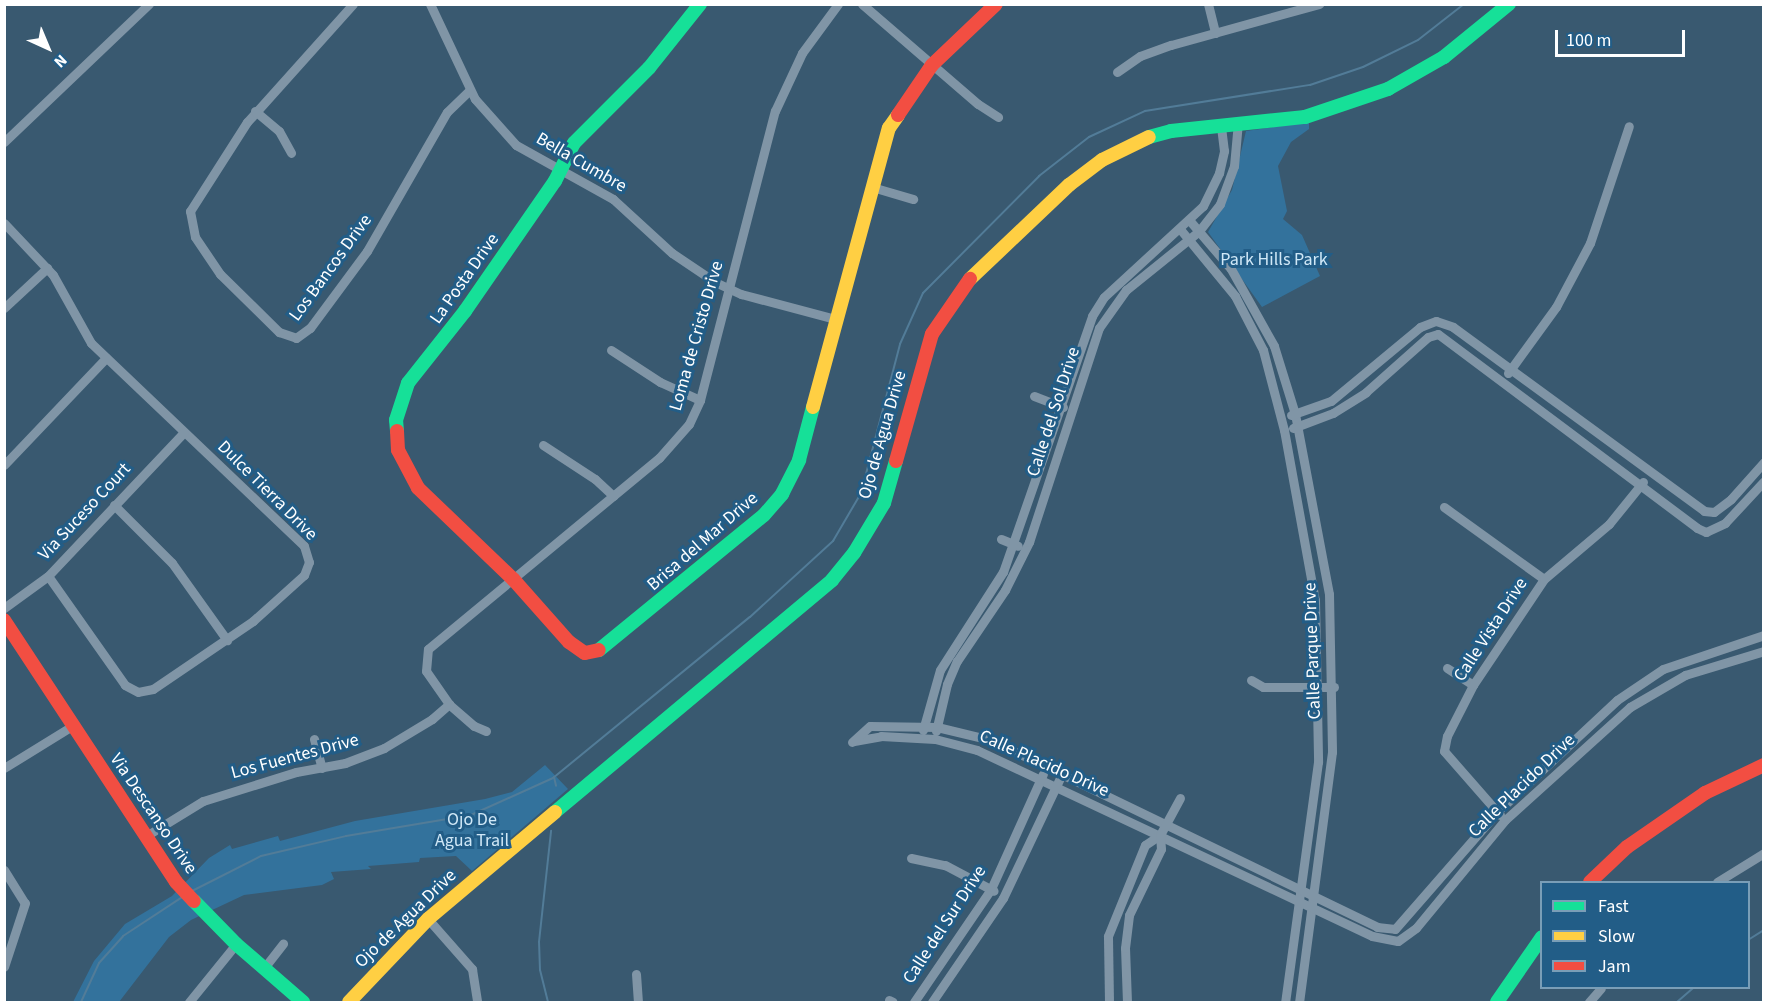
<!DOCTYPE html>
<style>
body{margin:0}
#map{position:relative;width:1768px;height:1007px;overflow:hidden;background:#395970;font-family:"Source Sans 3",sans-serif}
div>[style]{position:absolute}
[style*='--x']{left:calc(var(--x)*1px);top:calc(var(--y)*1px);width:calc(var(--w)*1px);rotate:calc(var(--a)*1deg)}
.green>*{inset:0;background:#33729c}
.stream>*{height:2px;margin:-1px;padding:0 1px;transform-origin:1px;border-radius:1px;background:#527c98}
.street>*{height:9px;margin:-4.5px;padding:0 4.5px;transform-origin:4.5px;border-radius:4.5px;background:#8095a6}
.fast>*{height:14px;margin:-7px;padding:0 7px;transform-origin:7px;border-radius:7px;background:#16e098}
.slow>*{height:14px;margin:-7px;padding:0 7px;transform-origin:7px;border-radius:7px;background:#ffcf43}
.jam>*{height:14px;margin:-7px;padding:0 7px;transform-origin:7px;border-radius:7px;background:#f24e42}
span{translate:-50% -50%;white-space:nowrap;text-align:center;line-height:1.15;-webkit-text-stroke:6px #225d87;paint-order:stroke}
.street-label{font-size:18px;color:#fff}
.park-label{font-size:18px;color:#d0e8f7}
.frame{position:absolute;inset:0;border:6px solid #fff;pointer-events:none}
.legend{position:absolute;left:1540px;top:881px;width:210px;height:108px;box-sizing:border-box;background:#225d87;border:2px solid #7a9eb7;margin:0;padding:8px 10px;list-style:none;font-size:18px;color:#fff}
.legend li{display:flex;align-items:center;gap:12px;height:30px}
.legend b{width:30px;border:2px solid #7a9eb7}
.north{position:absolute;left:18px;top:18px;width:60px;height:60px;-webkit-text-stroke:4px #225d87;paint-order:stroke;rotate:136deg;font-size:16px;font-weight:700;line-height:24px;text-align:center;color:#fff}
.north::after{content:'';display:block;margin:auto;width:21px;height:27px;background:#fff;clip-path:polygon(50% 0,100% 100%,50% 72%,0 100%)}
.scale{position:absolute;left:1555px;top:30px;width:130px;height:27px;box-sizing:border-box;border:3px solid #fff;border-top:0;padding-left:8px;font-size:18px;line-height:21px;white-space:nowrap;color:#fff;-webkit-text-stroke:4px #225d87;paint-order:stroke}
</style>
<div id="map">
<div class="green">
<i style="clip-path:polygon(1309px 122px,1309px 129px,1291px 142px,1278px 166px,1287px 211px,1283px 219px,1302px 235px,1320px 276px,1262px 307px,1208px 232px,1232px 190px,1246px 131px)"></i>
<i style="clip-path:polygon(545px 765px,568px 789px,472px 871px,456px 856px,420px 858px,419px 862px,368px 866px,371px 869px,331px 872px,334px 879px,322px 885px,244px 895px,191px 920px,169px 937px,119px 1002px,73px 1002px,94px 961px,125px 924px,172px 896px,209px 858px,230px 845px,232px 849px,278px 836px,280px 841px,355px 821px,485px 799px,512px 792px)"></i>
</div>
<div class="stream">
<i style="--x:554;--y:777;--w:9;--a:77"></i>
<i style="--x:192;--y:891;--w:77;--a:-26.9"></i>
<i style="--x:261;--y:856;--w:87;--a:-13.2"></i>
<i style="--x:346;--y:836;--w:127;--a:-9.5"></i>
<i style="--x:471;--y:815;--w:90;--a:-24.3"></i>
<i style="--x:553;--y:778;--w:254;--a:-39.3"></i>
<i style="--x:750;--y:617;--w:113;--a:-42.5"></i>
<i style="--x:833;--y:541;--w:56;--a:-59.7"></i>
<i style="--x:861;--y:493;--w:154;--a:-75.3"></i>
<i style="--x:900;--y:344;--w:56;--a:-65.7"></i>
<i style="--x:923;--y:293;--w:165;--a:-45.2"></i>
<i style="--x:1039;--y:176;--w:63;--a:-38"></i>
<i style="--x:1089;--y:137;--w:62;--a:-24.9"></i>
<i style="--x:1145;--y:111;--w:167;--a:-9"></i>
<i style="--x:1310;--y:85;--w:56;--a:-18.8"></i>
<i style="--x:1363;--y:67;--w:61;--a:-26.1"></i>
<i style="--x:1418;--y:40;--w:58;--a:-38"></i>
<i style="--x:1748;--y:940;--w:19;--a:-32"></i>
<i style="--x:81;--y:1002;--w:43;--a:-65.2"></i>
<i style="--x:99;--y:963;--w:36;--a:-48"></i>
<i style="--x:123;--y:936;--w:73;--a:-33.3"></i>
<i style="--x:548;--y:1002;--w:33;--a:-104"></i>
<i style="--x:540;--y:970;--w:28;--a:-92"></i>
<i style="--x:539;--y:942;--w:112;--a:-83.8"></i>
<i style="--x:1677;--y:1002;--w:21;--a:-41"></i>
</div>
<div class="street">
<i style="--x:353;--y:4;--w:159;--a:131.9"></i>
<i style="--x:247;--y:122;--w:106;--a:122.6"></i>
<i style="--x:190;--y:211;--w:26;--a:79"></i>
<i style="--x:195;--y:237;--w:45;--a:56"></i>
<i style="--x:220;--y:274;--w:83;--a:44.5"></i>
<i style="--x:279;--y:332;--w:18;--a:19"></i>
<i style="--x:296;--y:338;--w:17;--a:-36"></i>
<i style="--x:310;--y:328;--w:96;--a:-53.5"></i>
<i style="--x:367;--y:251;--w:160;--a:-60.1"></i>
<i style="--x:447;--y:112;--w:32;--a:-44"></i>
<i style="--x:430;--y:4;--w:105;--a:64.7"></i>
<i style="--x:475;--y:99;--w:62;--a:48.3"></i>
<i style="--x:516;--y:145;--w:111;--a:29.1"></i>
<i style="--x:613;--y:199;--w:80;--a:42.5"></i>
<i style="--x:672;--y:253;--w:52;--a:34"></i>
<i style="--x:715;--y:282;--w:29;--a:25"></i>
<i style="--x:741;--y:294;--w:97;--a:14.9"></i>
<i style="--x:862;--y:4;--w:153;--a:40.8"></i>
<i style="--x:978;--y:104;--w:24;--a:33"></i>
<i style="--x:1208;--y:4;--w:30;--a:76"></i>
<i style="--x:1117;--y:72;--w:28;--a:-35"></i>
<i style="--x:1140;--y:56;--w:33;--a:-20"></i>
<i style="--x:1171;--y:45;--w:154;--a:-15.5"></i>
<i style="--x:255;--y:111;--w:31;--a:40"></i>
<i style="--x:279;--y:131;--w:25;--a:61"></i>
<i style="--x:4;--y:142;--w:200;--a:-43.6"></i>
<i style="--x:872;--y:187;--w:43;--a:16.3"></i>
<i style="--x:1190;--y:221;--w:63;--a:49.5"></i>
<i style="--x:1231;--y:269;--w:88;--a:60.8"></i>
<i style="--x:1274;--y:346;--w:71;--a:72.8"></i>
<i style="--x:1295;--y:414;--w:183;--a:79.3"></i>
<i style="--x:1329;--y:594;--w:158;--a:88.9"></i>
<i style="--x:1332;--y:752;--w:252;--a:97.5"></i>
<i style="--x:4;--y:223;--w:71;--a:46.7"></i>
<i style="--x:53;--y:275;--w:78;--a:60.8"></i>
<i style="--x:91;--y:343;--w:294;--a:43.6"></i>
<i style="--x:304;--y:546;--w:17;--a:73"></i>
<i style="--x:309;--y:562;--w:14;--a:111"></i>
<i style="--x:304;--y:575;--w:69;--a:138"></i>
<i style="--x:253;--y:621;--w:121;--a:145.8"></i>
<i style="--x:153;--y:689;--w:15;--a:169"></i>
<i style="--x:138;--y:692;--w:15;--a:-152"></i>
<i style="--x:125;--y:685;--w:133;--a:-125.2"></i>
<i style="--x:1180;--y:229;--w:87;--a:50.6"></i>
<i style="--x:1235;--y:296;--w:61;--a:62.6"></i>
<i style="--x:1263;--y:350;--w:83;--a:75.3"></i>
<i style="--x:1284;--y:430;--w:173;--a:79.7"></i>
<i style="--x:1315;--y:600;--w:162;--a:88.9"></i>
<i style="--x:1318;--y:762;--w:242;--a:97.8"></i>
<i style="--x:4;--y:308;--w:59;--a:-42.9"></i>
<i style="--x:611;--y:350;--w:59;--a:33.1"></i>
<i style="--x:660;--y:382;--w:44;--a:24.2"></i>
<i style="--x:1508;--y:373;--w:82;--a:-54"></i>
<i style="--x:1556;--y:307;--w:72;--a:-62"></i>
<i style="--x:1590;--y:243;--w:123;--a:-71.6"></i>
<i style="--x:1034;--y:396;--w:31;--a:21"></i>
<i style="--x:1291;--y:415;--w:42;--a:-19.3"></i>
<i style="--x:1331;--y:401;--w:116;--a:-39.7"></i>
<i style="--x:1420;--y:327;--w:17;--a:-21"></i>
<i style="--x:1436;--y:321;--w:18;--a:19"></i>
<i style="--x:1453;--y:327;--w:311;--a:36.2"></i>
<i style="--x:1704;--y:511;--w:10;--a:6"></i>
<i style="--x:1714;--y:512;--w:21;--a:-37"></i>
<i style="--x:1731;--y:499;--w:50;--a:-48.3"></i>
<i style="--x:1293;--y:428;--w:43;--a:-20.6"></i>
<i style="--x:1333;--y:413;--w:39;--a:-32"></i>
<i style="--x:1366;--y:392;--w:83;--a:-41.6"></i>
<i style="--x:1428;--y:337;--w:10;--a:-17"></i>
<i style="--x:1438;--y:334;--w:324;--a:36.8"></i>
<i style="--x:1697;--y:528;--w:10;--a:24"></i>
<i style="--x:1706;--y:532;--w:21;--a:-25"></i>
<i style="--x:1725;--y:523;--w:57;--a:-47.1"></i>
<i style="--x:543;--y:445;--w:62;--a:33.2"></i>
<i style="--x:595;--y:479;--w:25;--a:43"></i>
<i style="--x:4;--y:465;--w:148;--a:-46.4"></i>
<i style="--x:114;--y:505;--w:82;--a:45"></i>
<i style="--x:172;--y:563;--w:95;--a:54.5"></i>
<i style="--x:1444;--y:507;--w:123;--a:35.8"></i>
<i style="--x:1001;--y:539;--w:18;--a:22"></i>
<i style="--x:4;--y:608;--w:54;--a:-36"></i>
<i style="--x:48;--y:576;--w:197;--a:-46.6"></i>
<i style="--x:1447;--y:668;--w:31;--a:33"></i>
<i style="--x:1251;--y:680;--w:14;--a:30"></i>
<i style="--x:1263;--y:687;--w:71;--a:0"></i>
<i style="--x:923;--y:730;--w:62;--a:-74.2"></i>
<i style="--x:940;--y:670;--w:117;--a:-57.3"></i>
<i style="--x:1003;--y:572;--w:271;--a:-70.8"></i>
<i style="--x:1092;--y:316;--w:22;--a:-58"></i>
<i style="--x:1104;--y:297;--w:134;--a:-42.6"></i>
<i style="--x:1203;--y:206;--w:37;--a:-64"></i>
<i style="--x:1219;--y:173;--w:23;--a:-77"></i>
<i style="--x:1224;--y:151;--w:26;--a:-97"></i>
<i style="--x:486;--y:731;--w:13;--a:-157"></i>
<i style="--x:474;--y:726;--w:33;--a:-139"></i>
<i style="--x:449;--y:704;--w:40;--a:-124.9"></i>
<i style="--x:426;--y:671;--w:22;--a:-85"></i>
<i style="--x:428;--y:649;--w:300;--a:-39.6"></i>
<i style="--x:659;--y:458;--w:45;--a:-48.6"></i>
<i style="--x:689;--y:424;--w:26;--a:-65"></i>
<i style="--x:700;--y:400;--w:299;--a:-75.5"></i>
<i style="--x:775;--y:111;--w:64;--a:-65"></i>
<i style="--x:802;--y:53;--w:61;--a:-53.7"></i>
<i style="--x:936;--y:731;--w:48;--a:-76.8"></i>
<i style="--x:947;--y:684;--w:25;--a:-67"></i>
<i style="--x:957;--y:661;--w:86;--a:-55.9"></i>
<i style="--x:1005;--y:590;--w:54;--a:-63.4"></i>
<i style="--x:1029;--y:542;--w:225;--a:-71.9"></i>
<i style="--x:1099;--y:328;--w:47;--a:-54.6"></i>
<i style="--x:1126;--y:290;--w:94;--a:-38.9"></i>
<i style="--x:1199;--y:231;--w:34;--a:-52"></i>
<i style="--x:1220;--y:204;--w:40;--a:-69.8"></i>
<i style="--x:1234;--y:166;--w:44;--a:-84.8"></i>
<i style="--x:314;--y:739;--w:30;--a:75"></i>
<i style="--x:854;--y:741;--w:27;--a:-10"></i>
<i style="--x:881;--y:736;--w:54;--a:3.2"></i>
<i style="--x:935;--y:739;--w:43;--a:14.7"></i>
<i style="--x:977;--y:750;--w:437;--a:25.2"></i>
<i style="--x:1372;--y:936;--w:26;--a:11"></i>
<i style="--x:1398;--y:941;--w:22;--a:-36"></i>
<i style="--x:1416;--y:928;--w:140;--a:-50.5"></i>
<i style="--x:1505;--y:820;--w:169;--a:-42.1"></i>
<i style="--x:1630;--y:707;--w:64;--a:-30.2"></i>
<i style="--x:1685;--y:675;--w:83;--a:-16.9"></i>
<i style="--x:852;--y:742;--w:24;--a:-42"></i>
<i style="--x:870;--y:726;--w:67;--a:0.9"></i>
<i style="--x:937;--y:727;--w:56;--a:13.5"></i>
<i style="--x:991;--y:740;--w:429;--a:25.8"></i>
<i style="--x:1377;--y:927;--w:18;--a:6"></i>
<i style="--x:1395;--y:929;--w:155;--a:-48.9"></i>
<i style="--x:1497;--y:812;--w:164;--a:-43"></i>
<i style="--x:1617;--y:700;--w:55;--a:-34"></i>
<i style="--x:1663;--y:669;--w:107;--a:-18.6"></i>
<i style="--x:4;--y:768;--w:80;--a:-31.7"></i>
<i style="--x:1500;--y:815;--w:85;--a:-131.2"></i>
<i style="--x:1444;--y:751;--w:15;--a:-79"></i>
<i style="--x:1447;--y:736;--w:57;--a:-63"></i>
<i style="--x:1473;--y:685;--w:128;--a:-56.2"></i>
<i style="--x:1544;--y:579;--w:85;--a:-40.2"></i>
<i style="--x:1609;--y:524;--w:54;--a:-51"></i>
<i style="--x:146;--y:836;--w:67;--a:-31.6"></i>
<i style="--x:203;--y:801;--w:97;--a:-17.3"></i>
<i style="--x:296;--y:772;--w:50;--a:-10.4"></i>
<i style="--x:345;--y:763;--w:42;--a:-21"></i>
<i style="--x:384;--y:748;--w:56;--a:-31.1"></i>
<i style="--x:432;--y:719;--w:23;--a:-41"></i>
<i style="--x:911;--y:858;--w:35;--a:12"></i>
<i style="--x:945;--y:865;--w:55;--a:28"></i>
<i style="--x:4;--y:870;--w:39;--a:58"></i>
<i style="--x:25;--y:903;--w:67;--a:108.2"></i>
<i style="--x:1717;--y:882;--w:55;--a:-31.7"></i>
<i style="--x:428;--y:919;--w:67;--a:48.7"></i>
<i style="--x:472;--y:969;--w:33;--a:81"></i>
<i style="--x:264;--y:968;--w:31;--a:-52"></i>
<i style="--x:636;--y:974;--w:28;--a:86"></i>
<i style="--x:889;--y:1000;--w:4;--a:27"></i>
<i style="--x:189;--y:1002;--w:75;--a:-51"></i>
<i style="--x:914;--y:1002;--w:137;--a:-55.7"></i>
<i style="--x:991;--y:889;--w:126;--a:-65.7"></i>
<i style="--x:932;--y:1002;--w:126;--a:-55.7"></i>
<i style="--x:1003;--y:898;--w:137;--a:-64.6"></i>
<i style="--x:1109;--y:1002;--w:66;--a:-90.9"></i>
<i style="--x:1108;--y:936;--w:98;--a:-67.9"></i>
<i style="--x:1145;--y:845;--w:18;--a:-34"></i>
<i style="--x:1160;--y:835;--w:42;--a:-61.6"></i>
<i style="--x:1127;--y:1002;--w:54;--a:-92.1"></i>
<i style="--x:1125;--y:948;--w:33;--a:-83"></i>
<i style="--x:1129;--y:915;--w:73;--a:-64.1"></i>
<i style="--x:1161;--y:849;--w:14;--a:-94"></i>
<i style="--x:1589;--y:1002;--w:18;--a:-49"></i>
</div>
<div class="fast">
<i style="--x:1149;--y:137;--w:23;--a:-15"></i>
<i style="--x:1171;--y:131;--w:135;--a:-6"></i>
<i style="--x:1305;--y:117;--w:88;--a:-18.6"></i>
<i style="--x:1388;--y:89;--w:64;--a:-29.7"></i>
<i style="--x:1444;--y:57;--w:84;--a:-39.2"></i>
<i style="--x:397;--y:431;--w:11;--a:-95"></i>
<i style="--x:396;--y:420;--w:39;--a:-72"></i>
<i style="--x:408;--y:383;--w:92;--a:-51.6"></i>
<i style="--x:465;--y:311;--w:158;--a:-55.3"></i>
<i style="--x:555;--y:181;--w:42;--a:-63.4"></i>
<i style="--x:574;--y:143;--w:106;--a:-45"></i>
<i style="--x:649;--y:68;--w:82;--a:-51.4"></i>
<i style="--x:599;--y:650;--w:213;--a:-39.3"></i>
<i style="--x:764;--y:515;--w:28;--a:-49"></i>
<i style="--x:782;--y:494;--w:38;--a:-63"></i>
<i style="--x:799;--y:460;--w:55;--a:-75.2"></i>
<i style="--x:555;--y:812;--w:361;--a:-39.9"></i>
<i style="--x:832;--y:580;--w:35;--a:-51"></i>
<i style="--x:854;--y:553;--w:58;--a:-59"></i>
<i style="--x:884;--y:503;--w:44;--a:-74.1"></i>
<i style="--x:194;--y:901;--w:60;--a:45.7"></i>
<i style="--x:236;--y:944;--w:89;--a:40.9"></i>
<i style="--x:1497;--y:1002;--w:79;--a:-55.3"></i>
</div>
<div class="slow">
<i style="--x:970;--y:279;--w:137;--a:-43.5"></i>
<i style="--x:1069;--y:185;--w:41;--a:-37.1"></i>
<i style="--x:1102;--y:160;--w:52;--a:-26.1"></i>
<i style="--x:813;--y:407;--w:289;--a:-74.8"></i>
<i style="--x:889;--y:128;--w:16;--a:-55"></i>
<i style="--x:349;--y:1002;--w:115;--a:-46.4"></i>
<i style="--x:428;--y:919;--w:166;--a:-40.1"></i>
</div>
<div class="jam">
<i style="--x:898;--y:115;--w:60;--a:-55.8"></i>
<i style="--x:932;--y:65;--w:88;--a:-43.6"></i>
<i style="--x:397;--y:431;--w:19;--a:87"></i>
<i style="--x:398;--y:450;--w:43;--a:62.2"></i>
<i style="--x:418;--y:488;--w:132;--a:43.8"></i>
<i style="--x:513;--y:579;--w:84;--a:48.4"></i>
<i style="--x:569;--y:642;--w:19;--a:35"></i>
<i style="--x:585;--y:653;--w:14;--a:-12"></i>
<i style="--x:896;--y:461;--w:132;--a:-74.2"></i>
<i style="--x:932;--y:334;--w:67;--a:-55.4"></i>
<i style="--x:4;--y:620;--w:313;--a:56.7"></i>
<i style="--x:176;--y:882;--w:26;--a:47"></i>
<i style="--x:1590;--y:882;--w:51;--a:-43.4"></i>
<i style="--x:1627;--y:847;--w:95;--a:-34.7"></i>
<i style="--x:1705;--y:793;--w:65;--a:-25.4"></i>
</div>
<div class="street-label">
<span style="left:581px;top:163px;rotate:30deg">Bella Cumbre</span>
<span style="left:331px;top:268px;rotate:-54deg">Los Bancos Drive</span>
<span style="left:465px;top:279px;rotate:-55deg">La Posta Drive</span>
<span style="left:697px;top:336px;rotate:-74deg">Loma de Cristo Drive</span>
<span style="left:1054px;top:412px;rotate:-72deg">Calle del Sol Drive</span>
<span style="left:883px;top:435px;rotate:-74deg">Ojo de Agua Drive</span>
<span style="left:267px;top:491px;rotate:45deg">Dulce Tierra Drive</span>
<span style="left:85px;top:512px;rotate:-47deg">Via Suceso Court</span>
<span style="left:703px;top:542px;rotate:-41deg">Brisa del Mar Drive</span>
<span style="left:1491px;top:630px;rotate:-57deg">Calle Vista Drive</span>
<span style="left:1313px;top:651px;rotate:-92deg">Calle Parque Drive</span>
<span style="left:295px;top:757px;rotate:-15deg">Los Fuentes Drive</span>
<span style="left:1044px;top:764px;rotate:24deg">Calle Placido Drive</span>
<span style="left:1522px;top:786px;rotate:-44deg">Calle Placido Drive</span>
<span style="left:153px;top:814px;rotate:56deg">Via Descanso Drive</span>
<span style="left:406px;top:919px;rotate:-44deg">Ojo de Agua Drive</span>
<span style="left:945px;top:925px;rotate:-57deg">Calle del Sur Drive</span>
</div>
<div class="park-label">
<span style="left:1274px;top:260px">Park Hills Park</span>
<span style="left:472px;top:831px">Ojo De<br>Agua Trail</span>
</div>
<div class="frame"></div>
<ul class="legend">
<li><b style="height:8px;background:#16e098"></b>Fast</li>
<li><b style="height:8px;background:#ffcf43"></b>Slow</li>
<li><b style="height:8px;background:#f24e42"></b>Jam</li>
</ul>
<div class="north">N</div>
<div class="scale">100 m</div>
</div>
